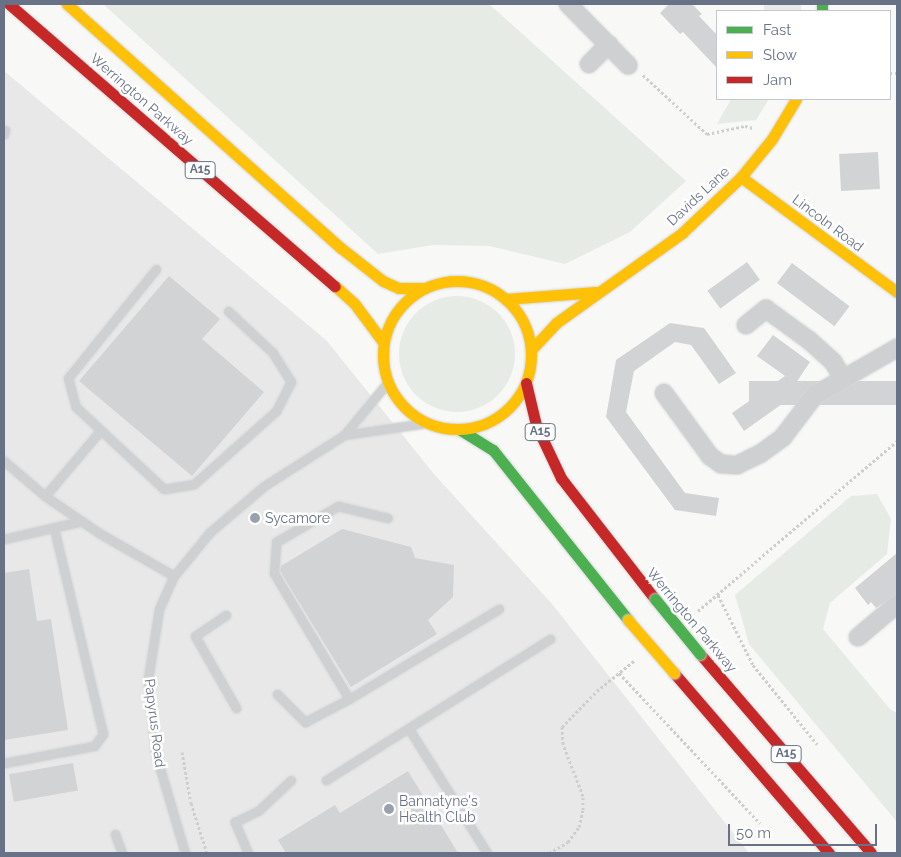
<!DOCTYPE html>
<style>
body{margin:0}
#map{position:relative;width:901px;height:857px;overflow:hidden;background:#f8f8f7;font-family:Raleway,sans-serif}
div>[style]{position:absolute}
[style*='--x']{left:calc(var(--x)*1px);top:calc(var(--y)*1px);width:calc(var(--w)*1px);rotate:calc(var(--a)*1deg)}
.built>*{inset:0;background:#e8e8e9}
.green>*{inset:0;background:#e7ebe5;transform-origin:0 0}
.round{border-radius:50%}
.building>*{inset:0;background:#d2d3d4;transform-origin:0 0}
.path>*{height:3px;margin-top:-1.5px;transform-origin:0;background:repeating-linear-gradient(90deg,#cecece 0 2.5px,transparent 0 5px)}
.roads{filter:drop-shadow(0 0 1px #d4d6d6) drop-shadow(0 0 1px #d4d6d6)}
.lane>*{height:9px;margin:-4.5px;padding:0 4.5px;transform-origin:4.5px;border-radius:4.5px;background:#cfd0d2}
.street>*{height:18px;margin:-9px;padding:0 9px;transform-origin:9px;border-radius:9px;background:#cfd0d2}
.fast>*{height:11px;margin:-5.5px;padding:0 5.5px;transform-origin:5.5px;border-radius:5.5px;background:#4caf50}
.slow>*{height:11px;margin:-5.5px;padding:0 5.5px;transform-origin:5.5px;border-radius:5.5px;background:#ffc107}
.slow>.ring{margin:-5.5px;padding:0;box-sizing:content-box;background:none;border:11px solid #ffc107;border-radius:50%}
.jam>*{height:11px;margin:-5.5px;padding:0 5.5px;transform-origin:5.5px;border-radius:5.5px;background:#c62828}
.bridges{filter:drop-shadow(0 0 1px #d4d5d5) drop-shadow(0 0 1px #d4d5d5)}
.fast-bridge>*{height:11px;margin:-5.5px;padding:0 5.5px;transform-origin:5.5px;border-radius:5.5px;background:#4caf50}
.slow-bridge>*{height:11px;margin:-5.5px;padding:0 5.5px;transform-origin:5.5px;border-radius:5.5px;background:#ffc107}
.dots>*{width:14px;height:14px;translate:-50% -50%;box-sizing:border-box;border:2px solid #fff;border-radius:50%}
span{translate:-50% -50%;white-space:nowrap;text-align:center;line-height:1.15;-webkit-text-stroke:5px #fff;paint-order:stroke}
.shield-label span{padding:1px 4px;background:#fff;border:1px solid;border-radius:4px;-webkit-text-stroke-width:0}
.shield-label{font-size:12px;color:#687287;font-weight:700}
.street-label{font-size:14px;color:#687287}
.poi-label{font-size:14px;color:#687287}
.left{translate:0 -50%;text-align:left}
.frame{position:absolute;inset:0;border:5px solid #687287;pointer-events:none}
.legend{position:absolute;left:716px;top:10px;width:175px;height:90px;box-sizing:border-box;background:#fff;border:1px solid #c3c7cf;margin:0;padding:6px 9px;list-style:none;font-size:15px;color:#687287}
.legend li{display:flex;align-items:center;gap:10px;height:25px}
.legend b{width:25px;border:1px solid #c3c7cf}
.scale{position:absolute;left:728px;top:824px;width:149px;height:22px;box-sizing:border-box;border:2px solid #687287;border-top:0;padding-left:6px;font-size:15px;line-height:18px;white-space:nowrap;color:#687287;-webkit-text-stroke:4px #fff;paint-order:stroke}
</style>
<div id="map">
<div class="built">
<i style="clip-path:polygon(4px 71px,326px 340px,434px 474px,552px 604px,749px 853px,4px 853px)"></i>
</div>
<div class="green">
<i style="clip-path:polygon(103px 4px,489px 4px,686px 181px,630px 232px,565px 264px,489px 246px,433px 245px,378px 254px)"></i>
<i style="left:764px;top:4px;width:37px;height:7px"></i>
<i style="clip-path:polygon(731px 99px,769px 99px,756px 120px,717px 124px)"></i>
<i class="round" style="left:399px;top:296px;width:116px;height:116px"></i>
<i style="clip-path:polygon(877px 494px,891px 519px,887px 554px,830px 603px,823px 629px,890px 709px,897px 713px,897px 822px,749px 644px,735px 595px,851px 496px)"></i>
</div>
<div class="building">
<i style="clip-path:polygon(669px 4px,692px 4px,702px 14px,699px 16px,717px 35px,717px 68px,683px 32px,680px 34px,660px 13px)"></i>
<i style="left:878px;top:152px;width:37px;height:39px;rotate:87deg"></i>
<i style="left:747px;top:262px;width:22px;height:49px;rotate:54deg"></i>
<i style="left:792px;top:263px;width:72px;height:25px;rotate:37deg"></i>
<i style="clip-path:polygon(169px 276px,220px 319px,202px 339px,264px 392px,192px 476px,79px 381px)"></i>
<i style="clip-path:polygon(670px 323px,704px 328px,736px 373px,719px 384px,691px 345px,675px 342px,634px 371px,626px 412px,685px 493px,719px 498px,716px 516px,675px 510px,606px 417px,616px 360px)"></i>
<i style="clip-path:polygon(773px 335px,810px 362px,782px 404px,744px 431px,732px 413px,785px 376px,757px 356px)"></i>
<i style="left:897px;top:381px;width:24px;height:148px;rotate:90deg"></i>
<i style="clip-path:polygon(342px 529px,411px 547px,415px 558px,454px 565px,453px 597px,428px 620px,437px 634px,351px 687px,280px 571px,281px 566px)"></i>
<i style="clip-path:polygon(897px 553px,897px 594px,876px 608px,871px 602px,868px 605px,855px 588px)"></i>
<i style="clip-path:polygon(29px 569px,37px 621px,51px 619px,68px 730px,4px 740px,4px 573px)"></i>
<i style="left:73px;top:763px;width:28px;height:65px;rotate:80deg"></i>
<i style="clip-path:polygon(408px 771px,458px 853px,286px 853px,278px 840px,335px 805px,340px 813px)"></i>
</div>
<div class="path">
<i style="--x:890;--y:73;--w:7;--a:0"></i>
<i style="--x:643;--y:75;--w:87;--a:42.7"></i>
<i style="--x:707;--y:134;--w:39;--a:-12"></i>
<i style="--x:745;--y:126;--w:8;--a:14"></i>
<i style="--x:718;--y:595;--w:78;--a:63.4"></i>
<i style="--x:753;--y:665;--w:102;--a:51"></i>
<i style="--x:698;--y:611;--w:262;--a:-40.5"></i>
<i style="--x:619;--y:673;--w:206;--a:46.8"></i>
<i style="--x:182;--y:752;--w:52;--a:80"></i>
<i style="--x:191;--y:803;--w:52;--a:72.3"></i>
<i style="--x:549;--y:853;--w:22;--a:-30"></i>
<i style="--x:568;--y:842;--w:19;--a:-54"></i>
<i style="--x:579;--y:827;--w:17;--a:-77"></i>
<i style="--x:583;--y:810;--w:14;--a:-90"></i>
<i style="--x:583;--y:796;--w:56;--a:-111"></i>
<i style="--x:563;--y:744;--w:17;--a:-93"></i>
<i style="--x:562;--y:727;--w:50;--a:-45.8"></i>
<i style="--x:597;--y:691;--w:49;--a:-39.2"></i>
</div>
<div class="roads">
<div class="lane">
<i style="--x:4;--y:134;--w:4;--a:-76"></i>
<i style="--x:156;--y:269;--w:140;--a:128.9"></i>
<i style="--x:68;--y:378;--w:30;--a:75"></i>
<i style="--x:76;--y:407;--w:120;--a:43"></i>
<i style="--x:164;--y:489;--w:30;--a:-9"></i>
<i style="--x:194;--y:484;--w:110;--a:-41.7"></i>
<i style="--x:276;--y:411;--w:33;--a:-63"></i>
<i style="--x:291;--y:382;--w:36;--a:-122"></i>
<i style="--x:272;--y:352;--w:60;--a:-137"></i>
<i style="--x:344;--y:435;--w:83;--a:-8.3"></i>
<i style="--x:4;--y:461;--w:54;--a:40.5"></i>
<i style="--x:45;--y:496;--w:65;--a:34.4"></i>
<i style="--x:99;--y:533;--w:86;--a:29.8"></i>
<i style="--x:45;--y:496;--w:85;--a:-49.8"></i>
<i style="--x:4;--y:539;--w:80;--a:-13"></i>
<i style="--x:226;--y:615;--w:37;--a:146"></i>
<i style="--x:195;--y:636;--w:83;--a:60.3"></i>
<i style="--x:277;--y:694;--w:40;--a:45"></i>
<i style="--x:305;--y:722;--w:50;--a:-27.6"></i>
<i style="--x:349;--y:699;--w:175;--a:-31"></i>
<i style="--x:349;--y:699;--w:147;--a:-120.8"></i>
<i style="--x:274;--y:573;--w:31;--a:-86"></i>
<i style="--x:276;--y:542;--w:72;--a:-30.1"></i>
<i style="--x:338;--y:506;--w:51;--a:13.5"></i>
<i style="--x:409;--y:729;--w:146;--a:57.8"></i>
<i style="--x:4;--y:763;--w:92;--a:-10.7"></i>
<i style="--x:94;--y:746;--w:15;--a:-53"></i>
<i style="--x:103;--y:734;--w:212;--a:-103.4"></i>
<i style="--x:326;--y:780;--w:265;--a:-32.2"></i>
<i style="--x:115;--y:834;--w:20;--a:70"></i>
<i style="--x:185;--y:853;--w:102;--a:-106.5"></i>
<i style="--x:156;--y:755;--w:76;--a:-96"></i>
<i style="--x:148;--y:679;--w:71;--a:-81.1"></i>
<i style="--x:159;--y:609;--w:36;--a:-66"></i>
<i style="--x:174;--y:576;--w:57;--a:-50.7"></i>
<i style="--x:210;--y:532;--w:71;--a:-40.4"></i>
<i style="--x:264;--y:486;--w:95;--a:-32.5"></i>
<i style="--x:344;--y:435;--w:69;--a:-50.3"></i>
<i style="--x:248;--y:853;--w:34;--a:-113"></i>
<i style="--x:235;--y:822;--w:25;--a:-26"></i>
<i style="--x:258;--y:811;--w:45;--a:-43.2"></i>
</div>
<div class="street">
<i style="--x:568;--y:4;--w:86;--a:45.5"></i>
<i style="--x:589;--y:64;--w:28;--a:-45"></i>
<i style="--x:746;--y:325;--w:26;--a:-39"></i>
<i style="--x:766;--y:309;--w:54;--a:36"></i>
<i style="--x:810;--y:341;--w:31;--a:42"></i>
<i style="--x:833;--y:362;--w:19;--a:58"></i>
<i style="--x:664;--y:393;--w:78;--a:53.9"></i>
<i style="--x:710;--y:456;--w:14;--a:36"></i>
<i style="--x:721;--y:464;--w:16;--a:4"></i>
<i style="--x:737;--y:465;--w:25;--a:-26"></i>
<i style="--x:760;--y:454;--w:29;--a:-36"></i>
<i style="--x:783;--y:437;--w:53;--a:-52.7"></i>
<i style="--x:815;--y:395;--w:95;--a:-29.8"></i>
<i style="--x:858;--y:637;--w:51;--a:-40.2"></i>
</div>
<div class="fast">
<i style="--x:822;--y:4;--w:7;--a:90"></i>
<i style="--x:459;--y:429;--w:40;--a:32"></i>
<i style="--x:493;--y:450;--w:217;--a:51.5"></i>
</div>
<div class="slow">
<i style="--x:67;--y:4;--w:367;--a:41.7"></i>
<i style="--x:341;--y:248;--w:53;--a:38.2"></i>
<i style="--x:383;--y:281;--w:17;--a:24"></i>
<i style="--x:399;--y:288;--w:26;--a:0"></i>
<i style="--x:741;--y:177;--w:194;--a:36.4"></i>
<i class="ring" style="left:383px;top:281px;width:137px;height:137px"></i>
<i style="--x:335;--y:286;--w:25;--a:42"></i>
<i style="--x:354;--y:303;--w:49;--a:53.4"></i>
<i style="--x:506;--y:299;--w:90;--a:-4.4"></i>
<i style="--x:531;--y:350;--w:37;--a:-47"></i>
<i style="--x:556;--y:323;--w:155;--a:-35.5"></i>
<i style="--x:682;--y:233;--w:81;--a:-43.5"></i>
<i style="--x:741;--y:177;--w:49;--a:-50.8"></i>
<i style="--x:772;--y:139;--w:47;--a:-59"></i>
</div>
<div class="jam">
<i style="--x:9;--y:4;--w:431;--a:40.9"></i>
<i style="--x:526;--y:383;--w:43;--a:76.6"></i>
<i style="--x:536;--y:425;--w:59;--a:64.7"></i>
<i style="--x:561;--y:478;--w:153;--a:52.2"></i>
<i style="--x:700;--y:654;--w:262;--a:49.3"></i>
<i style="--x:674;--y:673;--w:238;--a:49.3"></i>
</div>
</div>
<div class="bridges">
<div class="fast-bridge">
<i style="--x:655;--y:599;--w:71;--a:50.7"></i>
</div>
<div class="slow-bridge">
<i style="--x:628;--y:620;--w:70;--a:49"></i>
</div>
</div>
<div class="dots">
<i style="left:255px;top:518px;background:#9aa1ae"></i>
<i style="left:389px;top:809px;background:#9aa1ae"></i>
</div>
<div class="shield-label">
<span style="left:200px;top:170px">A15</span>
<span style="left:540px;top:432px">A15</span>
<span style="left:786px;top:754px">A15</span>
</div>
<div class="street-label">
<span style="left:142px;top:99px;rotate:41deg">Werrington Parkway</span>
<span style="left:698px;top:196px;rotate:-43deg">Davids Lane</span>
<span style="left:828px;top:223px;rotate:37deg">Lincoln Road</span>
<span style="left:692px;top:620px;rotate:50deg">Werrington Parkway</span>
<span style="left:155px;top:723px;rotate:83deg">Papyrus Road</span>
</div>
<div class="poi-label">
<span class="left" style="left:265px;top:518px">Sycamore</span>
<span class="left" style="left:399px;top:809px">Bannatyne's<br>Health Club</span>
</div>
<div class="frame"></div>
<ul class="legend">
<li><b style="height:6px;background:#4caf50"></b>Fast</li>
<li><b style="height:6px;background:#ffc107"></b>Slow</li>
<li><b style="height:6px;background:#c62828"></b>Jam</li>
</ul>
<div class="scale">50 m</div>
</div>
